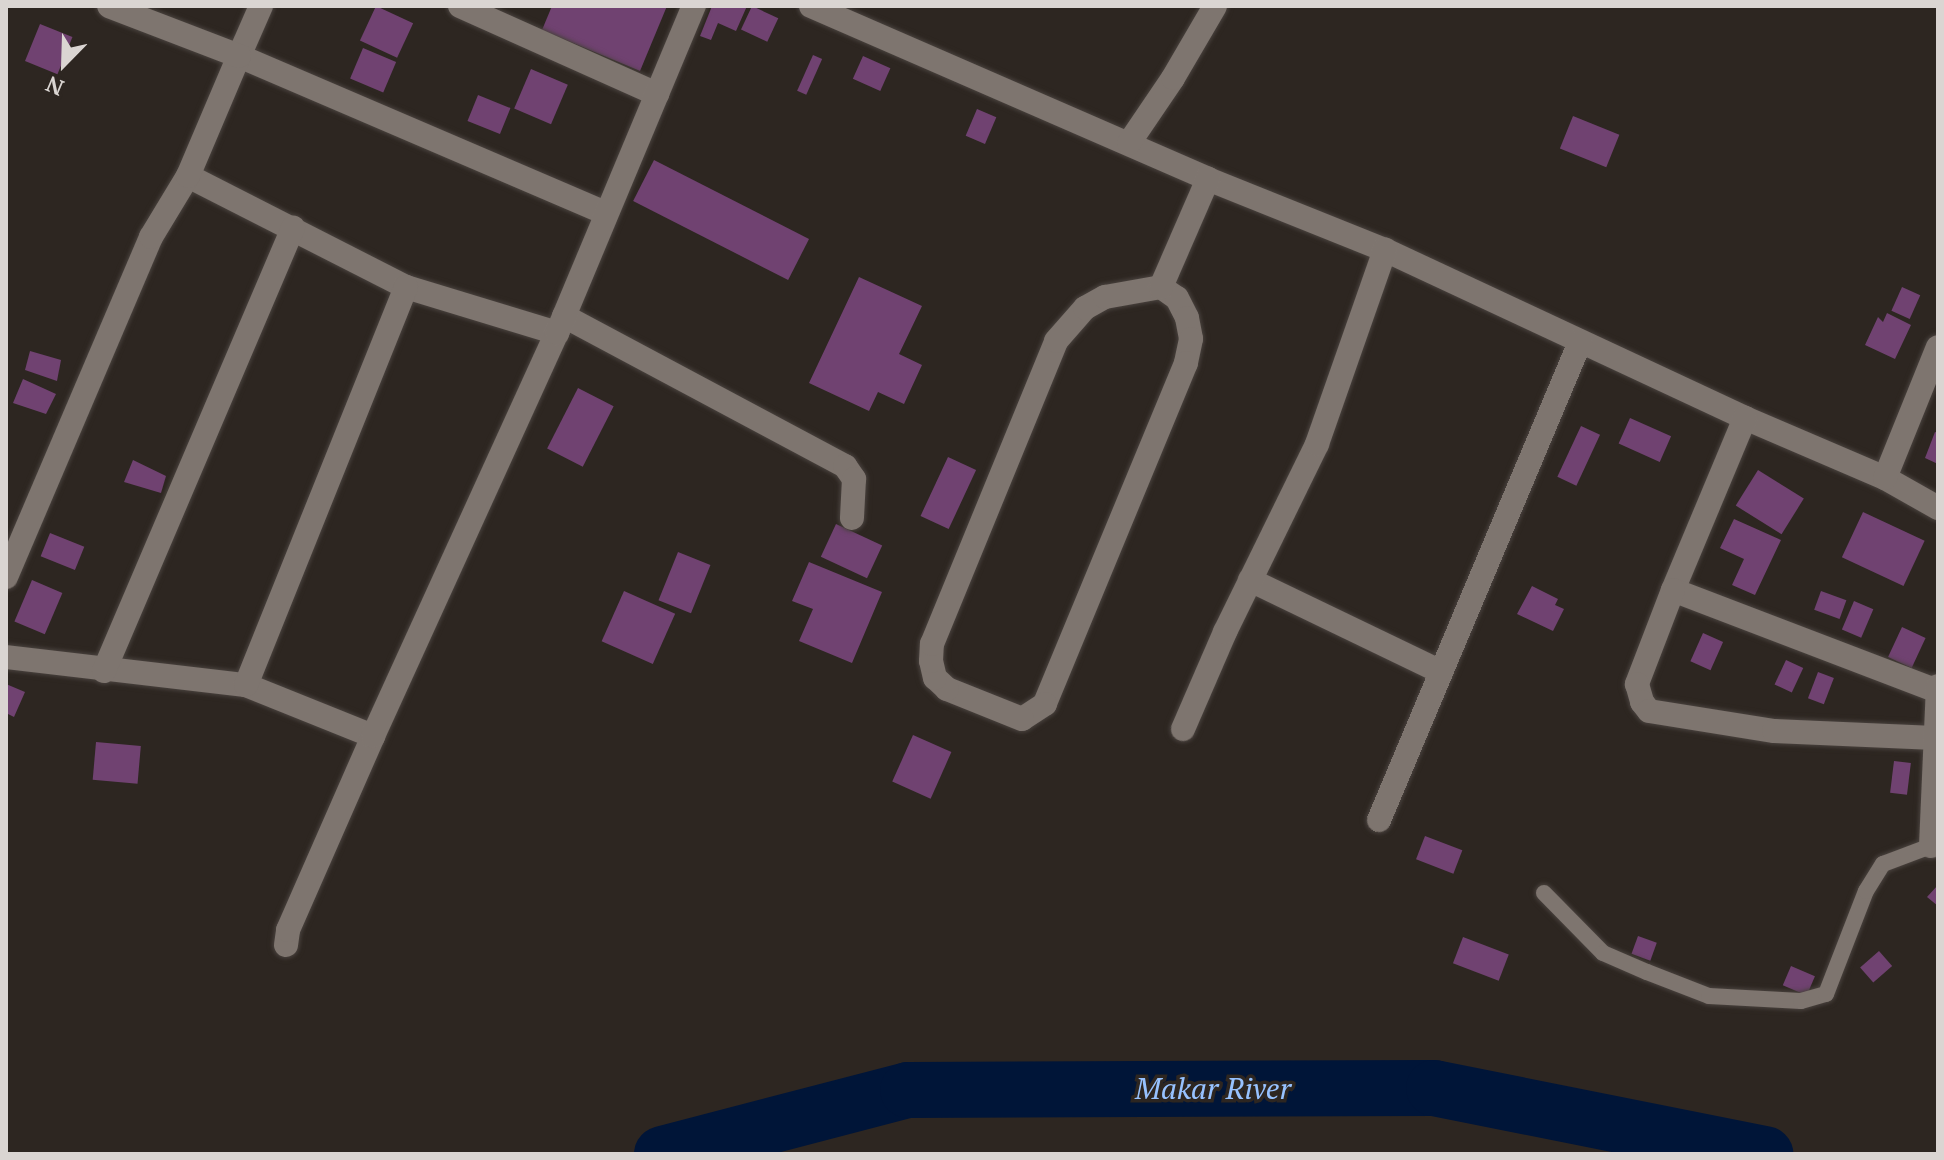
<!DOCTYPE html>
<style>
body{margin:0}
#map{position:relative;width:1944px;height:1160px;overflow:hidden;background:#2d2621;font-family:"PT Serif",serif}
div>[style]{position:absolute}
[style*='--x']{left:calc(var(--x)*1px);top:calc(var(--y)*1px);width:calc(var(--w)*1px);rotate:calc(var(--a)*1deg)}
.river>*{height:56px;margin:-28px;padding:0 28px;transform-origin:28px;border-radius:28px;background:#001538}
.building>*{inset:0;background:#704271;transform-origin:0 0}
.roads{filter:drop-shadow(0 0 2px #49423e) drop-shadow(0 0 2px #49423e)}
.lane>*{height:16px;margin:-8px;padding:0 8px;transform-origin:8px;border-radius:8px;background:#7e756f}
.street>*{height:24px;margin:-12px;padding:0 12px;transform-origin:12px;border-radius:12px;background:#7e756f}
span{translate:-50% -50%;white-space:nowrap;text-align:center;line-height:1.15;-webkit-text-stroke:7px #2d2621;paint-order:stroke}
.water-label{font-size:30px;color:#97c2ff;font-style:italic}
.frame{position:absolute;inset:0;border:8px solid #dad5d2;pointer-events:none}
.north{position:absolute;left:24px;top:24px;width:80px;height:80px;-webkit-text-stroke:6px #2d2621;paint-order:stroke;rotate:203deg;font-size:22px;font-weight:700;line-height:32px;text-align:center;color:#dad5d2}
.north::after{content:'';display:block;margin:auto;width:28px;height:36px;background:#dad5d2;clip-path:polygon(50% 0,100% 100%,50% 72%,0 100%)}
</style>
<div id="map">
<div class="river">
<i style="--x:662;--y:1154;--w:254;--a:-14.6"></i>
<i style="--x:908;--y:1090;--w:526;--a:-0.22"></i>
<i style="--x:1434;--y:1088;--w:338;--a:11.3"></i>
</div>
<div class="building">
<i style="left:376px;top:6px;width:41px;height:38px;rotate:25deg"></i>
<i style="clip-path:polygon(552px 6px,667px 6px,640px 71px,542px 30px)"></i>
<i style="clip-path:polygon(712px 6px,747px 6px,736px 31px,718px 23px,711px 40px,700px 36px)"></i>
<i style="left:752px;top:6px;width:29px;height:26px;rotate:25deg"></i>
<i style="left:40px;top:24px;width:35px;height:40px;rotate:22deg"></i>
<i style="left:363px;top:48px;width:36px;height:33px;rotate:23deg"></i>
<i style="left:813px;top:55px;width:10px;height:39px;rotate:24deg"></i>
<i style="left:863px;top:56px;width:30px;height:25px;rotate:24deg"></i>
<i style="left:531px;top:69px;width:40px;height:43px;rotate:23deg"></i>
<i style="left:478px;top:95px;width:35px;height:28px;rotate:22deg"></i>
<i style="left:977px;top:109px;width:21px;height:29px;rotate:23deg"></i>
<i style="left:1573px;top:116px;width:50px;height:35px;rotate:22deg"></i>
<i style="left:654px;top:160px;width:174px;height:46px;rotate:27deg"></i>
<i style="clip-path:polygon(859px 277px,922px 306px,899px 354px,922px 365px,904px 404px,878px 392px,869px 411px,809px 383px)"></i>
<i style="left:1902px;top:287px;width:20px;height:26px;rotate:24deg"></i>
<i style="clip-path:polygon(1887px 313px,1911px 325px,1895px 359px,1865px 345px,1878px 317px,1883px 322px)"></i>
<i style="clip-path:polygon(30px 351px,61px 360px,57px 381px,25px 370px)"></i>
<i style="clip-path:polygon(23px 379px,56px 394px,46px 414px,13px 403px)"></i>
<i style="left:578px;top:388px;width:40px;height:68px;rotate:27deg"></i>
<i style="left:1630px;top:418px;width:45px;height:28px;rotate:24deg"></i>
<i style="left:1581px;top:426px;width:21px;height:56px;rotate:25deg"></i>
<i style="clip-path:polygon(1935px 432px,1938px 433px,1938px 464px,1925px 458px)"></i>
<i style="left:948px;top:457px;width:31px;height:65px;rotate:25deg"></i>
<i style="clip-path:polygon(133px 460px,166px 476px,161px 493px,124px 482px)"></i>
<i style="left:1758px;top:470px;width:54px;height:42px;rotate:32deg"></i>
<i style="left:1863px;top:512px;width:68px;height:50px;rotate:25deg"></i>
<i style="clip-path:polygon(1734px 519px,1781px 540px,1755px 595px,1732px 585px,1744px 559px,1720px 548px)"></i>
<i style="left:836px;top:524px;width:51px;height:36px;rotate:25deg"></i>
<i style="left:50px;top:533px;width:37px;height:25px;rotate:22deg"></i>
<i style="left:678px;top:552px;width:35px;height:52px;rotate:22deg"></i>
<i style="clip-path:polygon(809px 562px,882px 592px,852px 663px,799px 641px,813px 609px,792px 601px)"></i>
<i style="left:32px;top:580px;width:33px;height:45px;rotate:23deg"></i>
<i style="clip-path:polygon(1532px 586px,1558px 599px,1555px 605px,1564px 609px,1553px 631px,1517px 614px)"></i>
<i style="left:624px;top:591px;width:56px;height:55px;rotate:24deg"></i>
<i style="left:1821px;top:591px;width:27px;height:20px;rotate:20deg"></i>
<i style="left:1854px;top:601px;width:21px;height:31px;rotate:23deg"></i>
<i style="left:1902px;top:627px;width:26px;height:33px;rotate:25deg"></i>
<i style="left:1703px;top:633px;width:22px;height:31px;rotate:24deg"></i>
<i style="left:1786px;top:660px;width:19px;height:27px;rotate:25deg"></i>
<i style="left:1818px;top:672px;width:17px;height:28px;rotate:21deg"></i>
<i style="clip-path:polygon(6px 684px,25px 692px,14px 717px,6px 713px)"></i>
<i style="left:913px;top:735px;width:42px;height:51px;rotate:24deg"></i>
<i style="left:96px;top:742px;width:45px;height:38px;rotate:5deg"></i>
<i style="left:1894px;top:761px;width:17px;height:32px;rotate:7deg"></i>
<i style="left:1425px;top:836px;width:40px;height:25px;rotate:21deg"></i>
<i style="clip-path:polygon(1938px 885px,1938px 906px,1927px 897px)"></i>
<i style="left:1638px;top:936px;width:20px;height:19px;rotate:20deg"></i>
<i style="left:1463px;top:937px;width:49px;height:28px;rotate:21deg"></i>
<i style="left:1879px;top:951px;width:20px;height:25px;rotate:49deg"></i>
<i style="left:1791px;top:966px;width:26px;height:21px;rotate:23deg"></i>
</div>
<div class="roads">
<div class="lane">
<i style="--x:1544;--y:893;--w:84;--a:45.5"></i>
<i style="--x:1603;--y:953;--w:48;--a:23.4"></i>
<i style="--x:1647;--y:972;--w:66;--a:21.2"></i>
<i style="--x:1709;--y:996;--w:92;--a:3.1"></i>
<i style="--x:1801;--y:1001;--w:26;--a:-16"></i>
<i style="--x:1826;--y:994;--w:110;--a:-68.8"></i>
<i style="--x:1866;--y:891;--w:32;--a:-58"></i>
<i style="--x:1883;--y:864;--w:51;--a:-20.6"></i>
</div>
<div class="street">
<i style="--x:261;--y:6;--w:55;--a:113.7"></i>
<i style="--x:239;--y:56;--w:398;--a:23.2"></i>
<i style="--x:460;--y:6;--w:216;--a:24.1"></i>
<i style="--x:811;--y:6;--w:433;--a:23.5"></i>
<i style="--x:1208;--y:179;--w:191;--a:21.9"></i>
<i style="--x:1385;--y:250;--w:397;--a:25"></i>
<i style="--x:1745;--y:418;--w:152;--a:23.2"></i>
<i style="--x:1885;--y:478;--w:61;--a:29.5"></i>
<i style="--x:1129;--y:143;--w:78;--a:-55.9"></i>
<i style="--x:1173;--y:78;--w:83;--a:-59.7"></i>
<i style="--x:188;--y:176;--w:245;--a:27"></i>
<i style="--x:406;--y:287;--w:158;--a:16.9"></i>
<i style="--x:1161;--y:287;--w:19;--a:35"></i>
<i style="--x:1177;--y:298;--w:22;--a:63"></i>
<i style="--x:1187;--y:318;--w:21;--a:79"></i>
<i style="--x:1191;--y:339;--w:25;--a:102"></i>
<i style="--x:1186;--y:363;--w:369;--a:112.5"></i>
<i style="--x:1045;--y:704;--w:27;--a:147"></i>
<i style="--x:1022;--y:719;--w:81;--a:-158.2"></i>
<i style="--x:947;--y:689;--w:16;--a:-137"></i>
<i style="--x:935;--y:678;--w:17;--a:-103"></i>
<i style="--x:931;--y:661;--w:17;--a:-87"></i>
<i style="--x:932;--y:644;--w:327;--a:-67.7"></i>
<i style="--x:1056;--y:341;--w:44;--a:-48.7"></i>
<i style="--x:1085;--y:308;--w:23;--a:-29"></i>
<i style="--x:1105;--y:297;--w:57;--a:-10.1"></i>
<i style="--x:1161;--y:287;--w:118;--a:-66.5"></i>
<i style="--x:564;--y:316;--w:319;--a:28.1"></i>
<i style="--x:845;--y:466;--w:16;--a:55"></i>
<i style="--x:854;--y:479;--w:39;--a:93"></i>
<i style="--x:1745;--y:418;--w:186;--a:112.7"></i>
<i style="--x:1673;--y:590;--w:283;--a:20.9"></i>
<i style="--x:1885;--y:478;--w:141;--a:-68"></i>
<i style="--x:6;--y:577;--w:370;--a:-66.9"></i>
<i style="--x:151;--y:237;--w:71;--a:-58.8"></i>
<i style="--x:188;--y:176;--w:130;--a:-67"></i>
<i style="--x:239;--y:56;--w:139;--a:-159"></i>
<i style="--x:1250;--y:580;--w:212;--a:25.7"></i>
<i style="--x:1673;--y:590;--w:101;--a:111"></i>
<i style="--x:1637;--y:684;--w:19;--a:74"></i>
<i style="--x:1642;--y:702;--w:11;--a:52"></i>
<i style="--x:1649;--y:711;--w:127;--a:9.1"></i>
<i style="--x:1774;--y:731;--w:161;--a:2.5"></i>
<i style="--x:6;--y:657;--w:242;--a:6.7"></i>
<i style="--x:246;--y:685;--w:137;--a:21.9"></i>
<i style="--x:104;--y:671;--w:482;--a:-66.9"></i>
<i style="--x:246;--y:685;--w:429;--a:-68.1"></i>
<i style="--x:1183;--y:729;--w:106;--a:-66.6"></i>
<i style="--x:1225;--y:632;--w:209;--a:-63.9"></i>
<i style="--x:1317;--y:444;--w:206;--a:-70.7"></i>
<i style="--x:1379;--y:820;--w:519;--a:-67.19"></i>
<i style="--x:1931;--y:846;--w:160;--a:-87.5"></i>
<i style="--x:286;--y:945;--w:15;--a:-82"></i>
<i style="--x:288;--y:930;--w:212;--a:-66.3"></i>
<i style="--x:373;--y:736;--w:443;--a:-65.5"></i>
<i style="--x:557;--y:333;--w:355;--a:-67.3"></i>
</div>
</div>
<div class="water-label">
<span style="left:1213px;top:1088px">Makar River</span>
</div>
<div class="frame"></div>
<div class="north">N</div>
</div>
